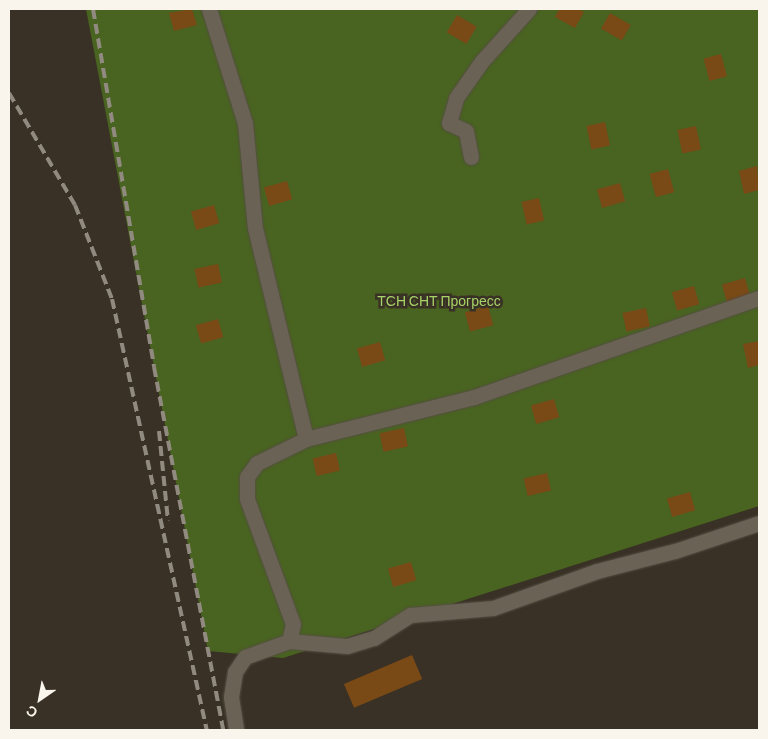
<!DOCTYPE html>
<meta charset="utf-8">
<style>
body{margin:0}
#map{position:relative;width:768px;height:739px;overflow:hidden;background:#393125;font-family:Barlow,sans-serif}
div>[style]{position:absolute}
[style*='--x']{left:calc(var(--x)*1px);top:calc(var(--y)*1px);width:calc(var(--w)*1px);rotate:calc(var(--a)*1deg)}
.green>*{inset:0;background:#496320}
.building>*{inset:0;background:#794916;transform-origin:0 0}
.roads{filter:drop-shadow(0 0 1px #544e43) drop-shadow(0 0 1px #544e43)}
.minor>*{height:15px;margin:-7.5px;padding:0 7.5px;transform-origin:7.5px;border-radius:7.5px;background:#6a6254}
.rail>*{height:4px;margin-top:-2px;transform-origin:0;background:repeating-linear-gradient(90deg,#918a80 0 10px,transparent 0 15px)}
span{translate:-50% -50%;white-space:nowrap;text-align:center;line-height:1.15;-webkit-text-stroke:5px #393125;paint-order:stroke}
.park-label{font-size:14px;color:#a6d267}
.frame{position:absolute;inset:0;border:10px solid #f9f4ec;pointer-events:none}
.north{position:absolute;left:15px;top:674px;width:50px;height:50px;-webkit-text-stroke:4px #393125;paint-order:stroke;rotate:213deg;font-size:14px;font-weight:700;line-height:20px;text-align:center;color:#f9f4ec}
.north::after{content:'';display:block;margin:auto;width:18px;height:22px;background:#f9f4ec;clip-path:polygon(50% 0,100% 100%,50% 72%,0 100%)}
</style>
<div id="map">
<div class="green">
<i style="clip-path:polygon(86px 9px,759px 9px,759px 506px,283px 658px,208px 651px)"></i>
</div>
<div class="building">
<i style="clip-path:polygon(192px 9px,197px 25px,174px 31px,169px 13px)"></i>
<i style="clip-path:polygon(559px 9px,578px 9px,584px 12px,575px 28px,555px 17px)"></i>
<i style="left:610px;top:13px;width:24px;height:18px;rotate:30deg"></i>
<i style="left:457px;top:15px;width:23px;height:20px;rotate:31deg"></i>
<i style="left:721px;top:54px;width:23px;height:18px;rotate:75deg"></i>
<i style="left:605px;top:122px;width:24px;height:19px;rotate:78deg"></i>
<i style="left:696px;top:126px;width:24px;height:19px;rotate:78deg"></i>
<i style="clip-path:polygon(757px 166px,759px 190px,744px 194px,739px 171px)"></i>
<i style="left:668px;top:169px;width:24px;height:19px;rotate:75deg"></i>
<i style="left:287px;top:181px;width:19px;height:24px;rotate:74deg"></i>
<i style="left:620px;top:183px;width:19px;height:24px;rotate:74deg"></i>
<i style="left:539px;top:198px;width:23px;height:18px;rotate:77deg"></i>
<i style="left:214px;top:205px;width:19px;height:24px;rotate:74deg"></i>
<i style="left:218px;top:264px;width:19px;height:24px;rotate:78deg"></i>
<i style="left:745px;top:278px;width:19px;height:24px;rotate:74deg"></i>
<i style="left:694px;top:286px;width:19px;height:23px;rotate:74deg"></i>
<i style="left:488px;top:306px;width:20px;height:24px;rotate:75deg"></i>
<i style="left:646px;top:308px;width:19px;height:24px;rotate:78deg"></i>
<i style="left:218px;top:319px;width:19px;height:23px;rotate:74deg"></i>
<i style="clip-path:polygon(759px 341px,759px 365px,748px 368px,743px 344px)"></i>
<i style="left:380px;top:342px;width:19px;height:24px;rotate:74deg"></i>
<i style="left:554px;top:399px;width:19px;height:24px;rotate:74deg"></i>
<i style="left:404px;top:428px;width:19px;height:25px;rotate:78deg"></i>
<i style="left:336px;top:453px;width:18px;height:24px;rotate:77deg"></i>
<i style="left:547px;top:473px;width:18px;height:24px;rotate:77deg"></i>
<i style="left:690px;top:492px;width:19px;height:24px;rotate:74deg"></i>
<i style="left:411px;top:562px;width:19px;height:24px;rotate:74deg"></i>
<i style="left:412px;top:655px;width:26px;height:74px;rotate:67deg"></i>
</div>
<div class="roads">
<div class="minor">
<i style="--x:209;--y:9;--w:120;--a:72.5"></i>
<i style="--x:245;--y:123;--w:105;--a:84.6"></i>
<i style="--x:255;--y:228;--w:217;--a:76.4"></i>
<i style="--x:306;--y:439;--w:55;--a:153.9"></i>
<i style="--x:257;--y:463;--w:17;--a:126"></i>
<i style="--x:247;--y:477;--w:22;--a:90"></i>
<i style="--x:247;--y:499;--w:133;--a:69.8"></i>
<i style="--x:293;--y:624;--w:17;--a:103"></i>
<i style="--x:289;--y:641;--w:47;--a:160"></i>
<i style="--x:245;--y:657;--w:18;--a:124"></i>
<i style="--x:235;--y:672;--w:25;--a:99"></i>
<i style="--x:231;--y:697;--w:33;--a:81"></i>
<i style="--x:471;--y:157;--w:26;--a:-101"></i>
<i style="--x:466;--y:131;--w:19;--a:-155"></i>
<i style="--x:449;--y:123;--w:26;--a:-74"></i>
<i style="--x:456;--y:98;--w:45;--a:-54.9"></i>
<i style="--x:482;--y:61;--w:70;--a:-47.9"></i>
<i style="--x:306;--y:439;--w:173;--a:-14"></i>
<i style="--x:474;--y:397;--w:302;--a:-19.2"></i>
<i style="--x:289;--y:641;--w:58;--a:4.9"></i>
<i style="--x:347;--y:646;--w:28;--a:-17"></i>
<i style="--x:374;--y:638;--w:43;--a:-32.6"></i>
<i style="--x:410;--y:615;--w:83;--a:-4.8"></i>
<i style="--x:493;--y:608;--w:110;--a:-19.6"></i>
<i style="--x:597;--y:571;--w:81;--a:-14.4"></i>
<i style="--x:675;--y:551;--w:89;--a:-18.4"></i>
</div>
</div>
<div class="rail">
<i style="--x:93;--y:9;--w:363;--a:80.3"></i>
<i style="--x:154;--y:367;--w:369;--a:79.2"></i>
<i style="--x:9;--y:93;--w:130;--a:59.5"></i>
<i style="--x:75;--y:205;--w:101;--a:68.5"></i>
<i style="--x:112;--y:299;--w:441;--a:77.6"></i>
<i style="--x:159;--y:431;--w:90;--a:84.3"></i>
</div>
<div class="park-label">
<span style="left:439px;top:301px">ТСН СНТ Прогресс</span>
</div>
<div class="frame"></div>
<div class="north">С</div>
</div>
